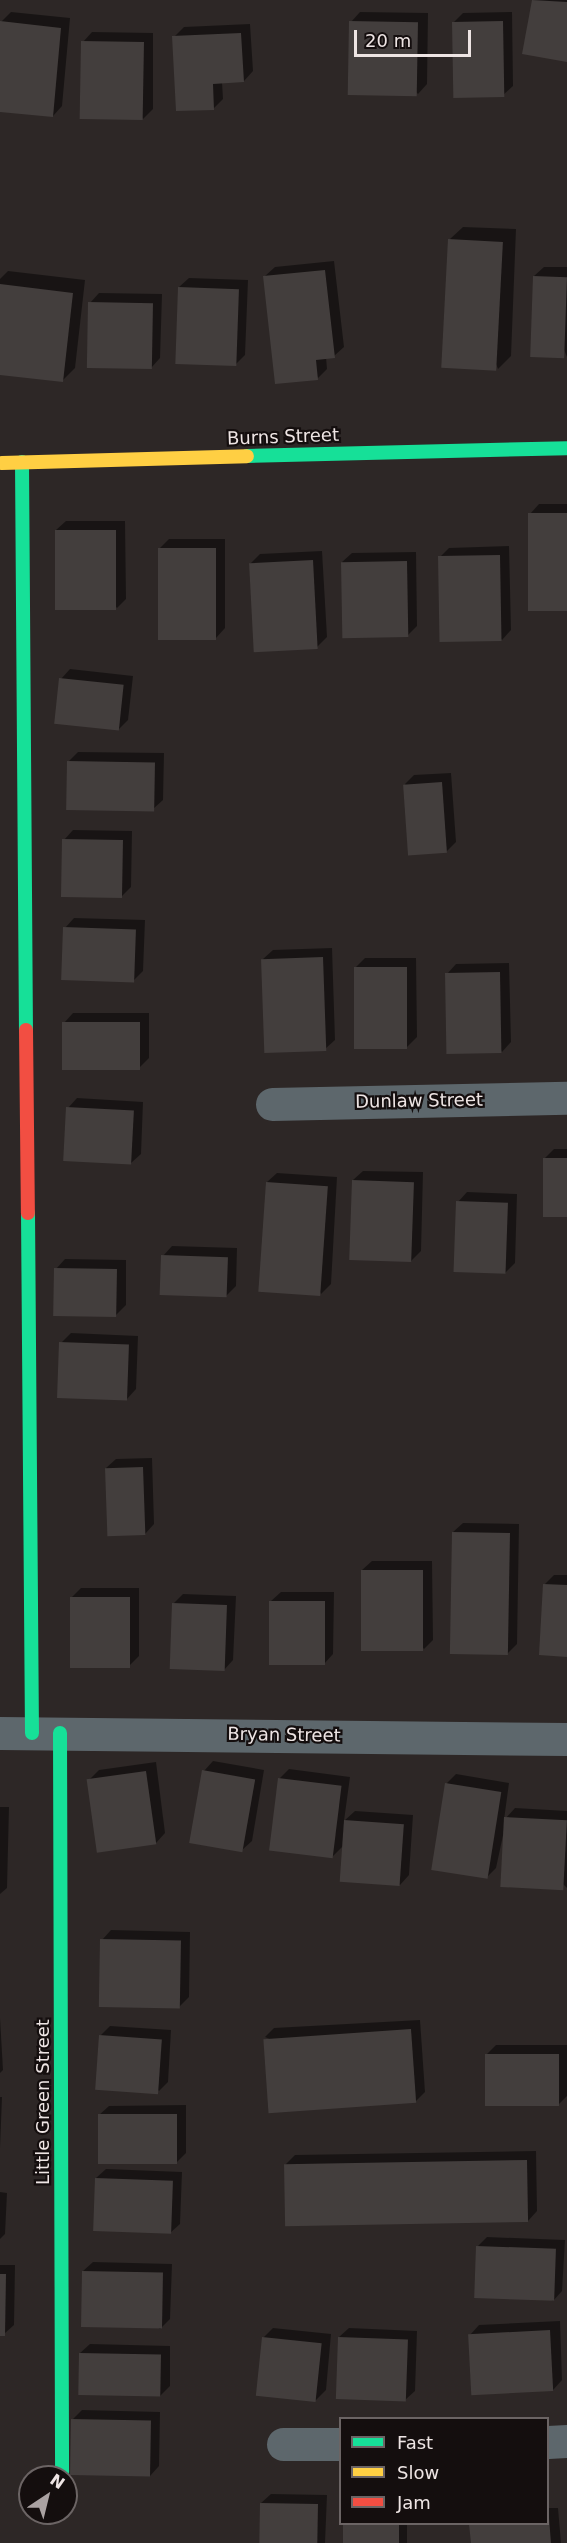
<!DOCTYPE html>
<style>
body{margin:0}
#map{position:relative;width:567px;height:2543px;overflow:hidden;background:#2d2726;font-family:"DejaVu Sans",sans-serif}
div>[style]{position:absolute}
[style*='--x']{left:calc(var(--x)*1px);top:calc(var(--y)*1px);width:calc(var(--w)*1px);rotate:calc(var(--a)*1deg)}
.shadow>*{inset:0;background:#0007;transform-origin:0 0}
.building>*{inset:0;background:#433e3d;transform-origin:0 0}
.street>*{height:33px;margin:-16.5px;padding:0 16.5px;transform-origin:16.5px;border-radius:16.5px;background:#5d676c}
.fast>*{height:14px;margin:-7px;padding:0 7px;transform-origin:7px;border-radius:7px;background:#16e098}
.slow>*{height:14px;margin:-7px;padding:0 7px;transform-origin:7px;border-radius:7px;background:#ffcf43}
.jam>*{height:14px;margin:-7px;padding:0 7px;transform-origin:7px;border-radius:7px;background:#f24e42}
span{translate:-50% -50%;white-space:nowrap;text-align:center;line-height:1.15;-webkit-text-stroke:4.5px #140e0e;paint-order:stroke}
.street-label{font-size:18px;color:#eee5e4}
.legend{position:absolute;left:339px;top:2417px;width:210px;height:108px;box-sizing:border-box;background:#140e0e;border:2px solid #6b6464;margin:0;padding:8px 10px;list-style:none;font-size:18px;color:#eee5e4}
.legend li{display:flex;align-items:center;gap:12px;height:30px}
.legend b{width:30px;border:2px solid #6b6464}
.north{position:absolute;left:18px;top:2465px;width:60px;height:60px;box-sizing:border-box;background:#140e0e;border:2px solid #6b6464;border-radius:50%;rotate:35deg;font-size:16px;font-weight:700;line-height:24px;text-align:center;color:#eee5e4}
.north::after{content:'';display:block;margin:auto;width:21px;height:27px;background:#aaa2a2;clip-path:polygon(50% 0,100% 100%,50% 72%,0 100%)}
.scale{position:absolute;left:354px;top:30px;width:117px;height:27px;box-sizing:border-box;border:3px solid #eee5e4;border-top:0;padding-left:8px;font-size:18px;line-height:21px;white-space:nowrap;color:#eee5e4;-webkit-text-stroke:4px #140e0e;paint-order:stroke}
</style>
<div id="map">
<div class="shadow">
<i style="clip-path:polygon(533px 0,567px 0,567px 60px,524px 53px)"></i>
<i style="clip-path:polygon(11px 12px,70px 18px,62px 106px,53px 116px,0 111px,1px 22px)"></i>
<i style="clip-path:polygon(360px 12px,428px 13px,427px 84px,418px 94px,351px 22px)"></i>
<i style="clip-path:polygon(512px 12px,513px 86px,503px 95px,453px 23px,463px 13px)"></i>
<i style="clip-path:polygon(250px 24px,253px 71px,244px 81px,222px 82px,223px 99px,214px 108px,174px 37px,184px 27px)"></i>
<i style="clip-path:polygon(92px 32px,153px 33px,153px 109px,143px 119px,83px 42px)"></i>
<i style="clip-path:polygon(463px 227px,516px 229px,511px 356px,498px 369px,450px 239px)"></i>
<i style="clip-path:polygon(334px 261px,344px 347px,334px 356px,326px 357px,327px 369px,318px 378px,265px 276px,275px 267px)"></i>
<i style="clip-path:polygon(544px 267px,567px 267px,567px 357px,534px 276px)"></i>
<i style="clip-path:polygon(8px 271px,85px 280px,75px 368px,62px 381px,0 373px,0 279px)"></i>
<i style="clip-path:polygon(189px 278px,248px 280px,245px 355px,236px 364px,179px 287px)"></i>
<i style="clip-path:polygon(99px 293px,162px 294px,160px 358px,151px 368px,90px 303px)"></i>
<i style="clip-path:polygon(539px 504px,567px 504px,567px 610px,530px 514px)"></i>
<i style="clip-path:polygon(66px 521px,125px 521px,126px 599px,117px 608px,56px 530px)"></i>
<i style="clip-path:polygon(169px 539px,225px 539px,225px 628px,216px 638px,160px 548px)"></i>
<i style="clip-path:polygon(509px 546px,511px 630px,502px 640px,440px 557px,449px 548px)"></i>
<i style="clip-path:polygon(322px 551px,327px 637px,317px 647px,250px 564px,260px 554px)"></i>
<i style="clip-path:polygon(416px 552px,417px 626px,407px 636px,342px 562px,352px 553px)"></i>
<i style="clip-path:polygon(70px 669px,133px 676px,128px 720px,118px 730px,61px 679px)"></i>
<i style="clip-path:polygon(78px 752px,164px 753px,163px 800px,153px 809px,68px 762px)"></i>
<i style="clip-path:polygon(451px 773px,456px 842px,446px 852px,405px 784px,414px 775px)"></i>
<i style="clip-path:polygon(73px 830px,132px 831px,131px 887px,121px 897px,64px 840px)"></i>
<i style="clip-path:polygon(74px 918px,145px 920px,143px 971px,133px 981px,65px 928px)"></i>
<i style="clip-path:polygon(332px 948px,335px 1040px,325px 1049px,263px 959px,273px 950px)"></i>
<i style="clip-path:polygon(365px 958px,416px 958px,417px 1037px,407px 1047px,355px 968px)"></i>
<i style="clip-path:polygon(509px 963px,511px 1042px,502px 1052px,447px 974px,456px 964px)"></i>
<i style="clip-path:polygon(73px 1013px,149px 1013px,149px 1058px,139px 1068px,64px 1023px)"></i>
<i style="clip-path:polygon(77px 1098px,143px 1102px,141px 1154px,131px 1163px,68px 1108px)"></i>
<i style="clip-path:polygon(554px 1149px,567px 1149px,567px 1216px,544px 1159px)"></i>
<i style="clip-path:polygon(363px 1171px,423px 1172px,421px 1251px,411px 1261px,353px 1180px)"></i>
<i style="clip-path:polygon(277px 1173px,337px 1177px,331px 1284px,321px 1294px,267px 1182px)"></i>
<i style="clip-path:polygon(467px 1192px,517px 1194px,515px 1263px,505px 1273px,458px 1202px)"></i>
<i style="clip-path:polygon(172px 1246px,237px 1248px,236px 1286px,226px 1296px,163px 1256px)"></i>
<i style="clip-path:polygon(65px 1259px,126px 1260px,126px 1305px,116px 1315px,56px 1269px)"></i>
<i style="clip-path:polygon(71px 1333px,138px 1336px,136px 1389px,127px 1399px,61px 1343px)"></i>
<i style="clip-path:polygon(152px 1458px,154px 1524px,145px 1534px,106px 1468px,116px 1459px)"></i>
<i style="clip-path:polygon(463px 1523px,519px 1524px,517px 1644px,507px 1654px,453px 1532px)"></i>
<i style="clip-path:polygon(372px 1561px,432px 1561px,433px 1640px,424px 1649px,362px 1570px)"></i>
<i style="clip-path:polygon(554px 1575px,567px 1575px,567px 1655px,545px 1584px)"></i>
<i style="clip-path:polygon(81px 1588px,139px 1588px,139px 1656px,129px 1666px,72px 1597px)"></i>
<i style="clip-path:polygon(281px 1592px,334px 1592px,333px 1654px,324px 1664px,271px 1601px)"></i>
<i style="clip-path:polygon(183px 1594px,236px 1596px,233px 1660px,224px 1670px,173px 1604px)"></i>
<i style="clip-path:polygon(213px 1761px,264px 1770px,252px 1841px,242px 1850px,204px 1771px)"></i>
<i style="clip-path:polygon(156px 1762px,165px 1833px,156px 1843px,89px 1780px,99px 1770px)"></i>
<i style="clip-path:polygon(289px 1769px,350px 1777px,344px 1821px,355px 1811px,413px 1815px,409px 1875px,400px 1885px,344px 1845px,332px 1857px,279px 1779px)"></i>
<i style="clip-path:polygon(456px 1774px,509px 1783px,504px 1820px,515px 1808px,567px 1811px,567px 1888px,505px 1826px,496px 1868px,487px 1877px,447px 1783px)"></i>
<i style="clip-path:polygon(0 1807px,9px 1807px,7px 1888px,0 1894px)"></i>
<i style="clip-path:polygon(111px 1930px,190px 1932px,189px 1997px,179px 2007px,102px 1940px)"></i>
<i style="clip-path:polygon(0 2018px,3px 2070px,0 2073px)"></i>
<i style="clip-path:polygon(420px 2020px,425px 2092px,415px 2102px,265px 2037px,274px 2028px)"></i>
<i style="clip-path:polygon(110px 2026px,171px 2030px,168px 2082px,159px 2091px,100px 2036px)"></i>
<i style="clip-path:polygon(496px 2045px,567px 2045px,567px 2096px,558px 2105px,487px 2054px)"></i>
<i style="clip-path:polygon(0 2097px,2px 2097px,0 2148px)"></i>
<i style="clip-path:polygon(186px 2105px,186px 2153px,177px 2162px,99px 2115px,109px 2106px)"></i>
<i style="clip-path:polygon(536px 2151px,537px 2211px,528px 2221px,285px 2165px,295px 2155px)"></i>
<i style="clip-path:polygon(106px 2169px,182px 2172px,180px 2224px,170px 2233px,96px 2178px)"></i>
<i style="clip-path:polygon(0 2192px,7px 2193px,5px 2234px,0 2239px)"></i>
<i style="clip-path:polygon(487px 2237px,565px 2240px,562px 2291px,553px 2301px,478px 2246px)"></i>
<i style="clip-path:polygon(93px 2262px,172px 2264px,170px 2319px,160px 2329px,83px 2271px)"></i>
<i style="clip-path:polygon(0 2265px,15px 2265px,14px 2325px,4px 2334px,0 2334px)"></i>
<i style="clip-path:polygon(560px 2321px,562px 2380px,553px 2390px,470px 2335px,479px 2325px)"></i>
<i style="clip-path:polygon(273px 2328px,331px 2334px,326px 2390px,316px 2400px,263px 2338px)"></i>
<i style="clip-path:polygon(349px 2328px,417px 2331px,415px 2391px,405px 2400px,339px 2337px)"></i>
<i style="clip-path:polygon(90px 2344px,170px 2346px,170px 2386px,160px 2396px,80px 2353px)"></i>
<i style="clip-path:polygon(82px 2410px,160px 2412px,159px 2466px,150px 2476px,72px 2420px)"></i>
<i style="clip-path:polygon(271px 2494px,327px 2495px,325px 2543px,260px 2543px,261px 2503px)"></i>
<i style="clip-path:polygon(548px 2508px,558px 2508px,561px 2543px,472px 2543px,471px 2524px,548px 2524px)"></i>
<i style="left:344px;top:2524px;width:63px;height:19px"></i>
</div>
<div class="building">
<i style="clip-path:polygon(532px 0,567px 2px,567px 62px,522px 54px)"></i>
<i style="clip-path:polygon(0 21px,61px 28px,53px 117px,0 112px)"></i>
<i style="left:349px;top:21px;width:69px;height:74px;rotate:1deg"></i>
<i style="left:503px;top:21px;width:76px;height:51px;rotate:89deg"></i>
<i style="clip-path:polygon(241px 33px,244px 82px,213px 84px,214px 110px,176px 111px,172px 36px)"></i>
<i style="left:81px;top:41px;width:63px;height:78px;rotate:1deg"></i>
<i style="left:448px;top:239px;width:55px;height:129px;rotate:3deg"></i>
<i style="clip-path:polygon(325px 270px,335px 358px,316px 360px,318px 380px,275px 384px,263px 276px)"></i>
<i style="left:533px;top:276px;width:34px;height:81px;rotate:2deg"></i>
<i style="clip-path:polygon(0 284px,73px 293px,63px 382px,0 375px)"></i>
<i style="left:178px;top:287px;width:61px;height:77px;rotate:2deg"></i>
<i style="left:88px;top:302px;width:65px;height:66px;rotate:1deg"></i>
<i style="left:528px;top:513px;width:39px;height:98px"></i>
<i style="left:55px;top:530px;width:61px;height:80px"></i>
<i style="left:158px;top:548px;width:58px;height:92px"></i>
<i style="left:500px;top:555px;width:86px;height:62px;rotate:89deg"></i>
<i style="left:313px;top:560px;width:89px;height:64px;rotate:87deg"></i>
<i style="left:407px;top:561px;width:76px;height:66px;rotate:89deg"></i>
<i style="left:59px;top:678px;width:65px;height:46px;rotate:6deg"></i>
<i style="left:67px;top:761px;width:88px;height:49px;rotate:1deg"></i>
<i style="left:442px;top:782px;width:71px;height:39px;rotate:86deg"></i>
<i style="left:62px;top:839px;width:61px;height:58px;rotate:1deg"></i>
<i style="left:63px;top:927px;width:73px;height:53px;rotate:2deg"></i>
<i style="left:323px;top:957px;width:94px;height:62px;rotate:88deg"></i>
<i style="left:354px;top:967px;width:53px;height:82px"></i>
<i style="left:500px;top:972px;width:81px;height:55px;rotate:89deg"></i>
<i style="left:62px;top:1022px;width:78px;height:48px"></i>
<i style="left:66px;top:1107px;width:68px;height:54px;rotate:3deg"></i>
<i style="left:543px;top:1158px;width:24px;height:59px"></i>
<i style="left:352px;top:1180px;width:62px;height:80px;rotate:2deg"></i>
<i style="left:266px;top:1182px;width:62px;height:110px;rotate:4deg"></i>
<i style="left:456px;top:1201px;width:52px;height:71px;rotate:2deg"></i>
<i style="left:161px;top:1255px;width:67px;height:40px;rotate:2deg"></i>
<i style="left:54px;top:1268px;width:63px;height:48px;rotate:1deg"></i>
<i style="left:59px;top:1342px;width:70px;height:56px;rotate:2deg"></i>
<i style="left:143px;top:1467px;width:68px;height:38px;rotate:88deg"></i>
<i style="left:452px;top:1532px;width:58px;height:122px;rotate:1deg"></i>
<i style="left:361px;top:1570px;width:62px;height:81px"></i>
<i style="clip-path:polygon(543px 1584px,567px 1585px,567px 1657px,539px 1655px)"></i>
<i style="left:70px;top:1597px;width:60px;height:71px"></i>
<i style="left:269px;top:1601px;width:56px;height:64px"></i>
<i style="left:172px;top:1603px;width:55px;height:66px;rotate:2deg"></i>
<i style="left:202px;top:1770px;width:54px;height:74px;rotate:10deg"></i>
<i style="left:146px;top:1771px;width:74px;height:60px;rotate:82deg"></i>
<i style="left:278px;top:1778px;width:64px;height:73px;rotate:7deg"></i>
<i style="left:445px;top:1783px;width:57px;height:88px;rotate:9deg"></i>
<i style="left:504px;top:1817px;width:63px;height:70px;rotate:3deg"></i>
<i style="left:344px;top:1820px;width:60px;height:62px;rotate:4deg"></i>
<i style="left:100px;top:1939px;width:81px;height:68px;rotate:1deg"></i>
<i style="left:411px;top:2029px;width:74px;height:148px;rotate:86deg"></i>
<i style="left:99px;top:2035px;width:63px;height:55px;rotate:4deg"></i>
<i style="left:485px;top:2054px;width:74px;height:52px"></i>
<i style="left:177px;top:2114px;width:50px;height:79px;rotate:90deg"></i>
<i style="left:527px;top:2160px;width:62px;height:243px;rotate:89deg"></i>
<i style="left:95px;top:2178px;width:78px;height:53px;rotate:2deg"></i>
<i style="left:476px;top:2246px;width:80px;height:52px;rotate:2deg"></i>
<i style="left:82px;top:2271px;width:81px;height:56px;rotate:1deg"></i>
<i style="clip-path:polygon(0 2274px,6px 2274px,5px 2336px,0 2336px)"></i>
<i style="left:550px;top:2330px;width:61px;height:82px;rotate:87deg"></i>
<i style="left:262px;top:2337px;width:60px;height:59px;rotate:6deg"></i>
<i style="left:338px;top:2337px;width:70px;height:62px;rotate:2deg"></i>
<i style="left:79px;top:2353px;width:82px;height:42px;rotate:1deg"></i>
<i style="left:71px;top:2419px;width:80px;height:56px;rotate:1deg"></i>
<i style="left:260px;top:2503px;width:58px;height:40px;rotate:1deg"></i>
<i style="clip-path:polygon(549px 2518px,551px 2543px,471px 2543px,469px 2524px,548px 2524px)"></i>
<i style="left:343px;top:2524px;width:56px;height:19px"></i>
</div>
<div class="street">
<i style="--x:272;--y:1104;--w:295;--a:-1.2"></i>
<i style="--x:0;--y:1733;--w:567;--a:0.61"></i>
<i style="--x:548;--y:2442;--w:19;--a:-3"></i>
<i style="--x:283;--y:2444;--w:57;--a:0"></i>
</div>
<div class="fast">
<i style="--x:247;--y:456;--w:320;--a:-1.4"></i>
<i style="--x:22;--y:462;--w:568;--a:89.6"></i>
<i style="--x:28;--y:1213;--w:520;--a:89.56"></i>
<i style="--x:60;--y:1733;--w:739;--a:89.84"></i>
</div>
<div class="slow">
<i style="--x:2;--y:463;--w:245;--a:-1.6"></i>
</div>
<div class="jam">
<i style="--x:26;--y:1030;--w:183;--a:89.4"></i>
</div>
<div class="street-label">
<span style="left:283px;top:437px;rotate:-2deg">Burns Street</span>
<span style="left:419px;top:1101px;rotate:-1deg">Dunlaw Street</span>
<span style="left:284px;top:1735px;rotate:1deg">Bryan Street</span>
<span style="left:43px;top:2102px;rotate:-90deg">Little Green Street</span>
</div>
<ul class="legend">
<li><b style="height:8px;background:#16e098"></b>Fast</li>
<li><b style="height:8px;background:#ffcf43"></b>Slow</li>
<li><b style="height:8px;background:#f24e42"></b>Jam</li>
</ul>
<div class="north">N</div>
<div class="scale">20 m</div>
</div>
